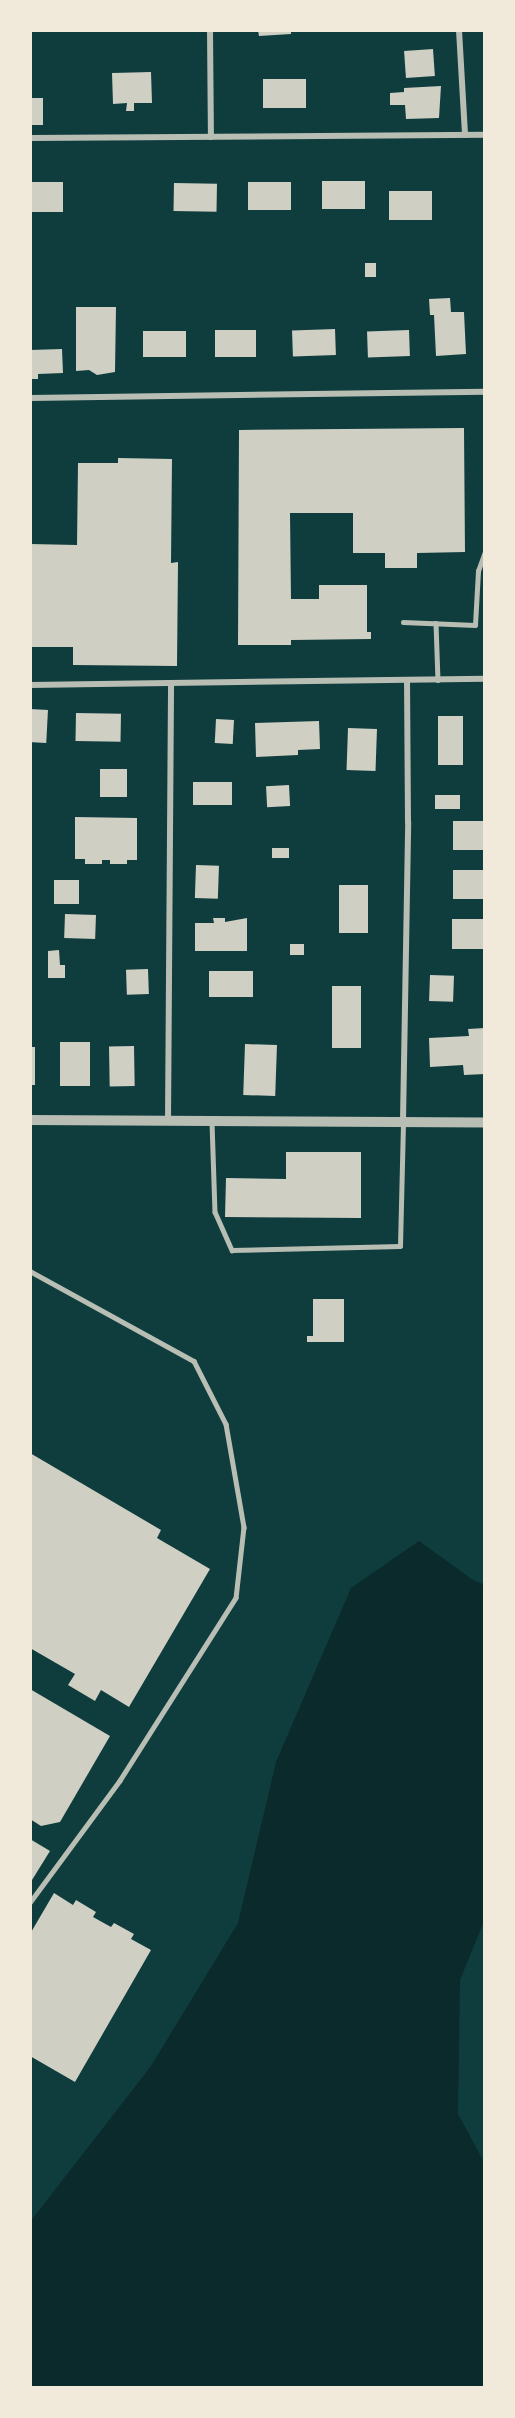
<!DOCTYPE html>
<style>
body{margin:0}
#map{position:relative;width:515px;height:2418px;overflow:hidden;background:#0f3d3e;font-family:"Fira Sans",sans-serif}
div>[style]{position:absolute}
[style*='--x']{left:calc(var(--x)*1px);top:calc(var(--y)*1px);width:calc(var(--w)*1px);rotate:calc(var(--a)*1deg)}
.water>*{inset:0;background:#0a2a2b}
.building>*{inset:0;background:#cfcfc3;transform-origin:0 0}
.service>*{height:4.5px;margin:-2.25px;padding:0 2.25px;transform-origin:2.25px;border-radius:2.25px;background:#b8beb3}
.minor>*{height:6px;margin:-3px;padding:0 3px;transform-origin:3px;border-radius:3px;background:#b8beb3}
.tertiary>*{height:10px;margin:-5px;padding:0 5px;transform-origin:5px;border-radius:5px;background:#b8beb3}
span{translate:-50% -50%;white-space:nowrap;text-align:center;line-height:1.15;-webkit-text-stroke:6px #f1e9da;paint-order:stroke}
.frame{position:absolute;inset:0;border:32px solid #f1e9da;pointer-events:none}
</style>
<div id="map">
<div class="water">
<i style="clip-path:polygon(419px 1541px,473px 1580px,485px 1585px,485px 1919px,460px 1980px,458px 2114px,485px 2164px,485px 2388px,30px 2388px,30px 2222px,151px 2066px,238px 1923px,276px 1762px,351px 1588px)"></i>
</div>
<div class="building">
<i style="clip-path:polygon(258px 30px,291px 30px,291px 34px,259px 36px)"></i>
<i style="left:433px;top:49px;width:27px;height:29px;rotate:86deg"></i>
<i style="clip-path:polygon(151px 72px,152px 103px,134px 103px,134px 111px,126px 111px,127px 103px,113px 104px,112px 73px)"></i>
<i style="left:263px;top:79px;width:43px;height:29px"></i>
<i style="clip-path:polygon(441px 86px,439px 118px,406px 119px,405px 105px,390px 105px,390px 93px,404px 92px,404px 88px)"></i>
<i style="left:30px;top:98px;width:13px;height:27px"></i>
<i style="left:365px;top:181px;width:28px;height:43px;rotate:90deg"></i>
<i style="left:30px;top:182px;width:33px;height:30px"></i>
<i style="left:248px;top:182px;width:43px;height:28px"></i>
<i style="left:174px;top:183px;width:43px;height:28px;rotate:1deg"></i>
<i style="left:389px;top:191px;width:43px;height:29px"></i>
<i style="left:365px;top:263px;width:11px;height:14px"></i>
<i style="clip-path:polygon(450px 298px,451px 312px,464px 312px,466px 354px,436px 356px,434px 315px,430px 315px,429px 299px)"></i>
<i style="clip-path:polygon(76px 307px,116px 307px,115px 372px,97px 375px,89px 370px,76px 371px)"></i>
<i style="left:335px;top:329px;width:26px;height:43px;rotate:88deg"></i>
<i style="left:215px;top:330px;width:41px;height:27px"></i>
<i style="left:409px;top:330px;width:26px;height:42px;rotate:88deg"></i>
<i style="left:143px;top:331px;width:43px;height:26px"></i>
<i style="clip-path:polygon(62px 349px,63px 373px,38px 374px,38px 379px,30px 379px,30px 350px)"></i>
<i style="clip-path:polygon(464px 428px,465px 552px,417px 553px,417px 568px,385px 568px,385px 553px,353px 553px,353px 513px,290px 513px,291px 599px,319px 599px,319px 585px,367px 585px,367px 632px,371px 632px,371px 639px,291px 640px,291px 645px,238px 645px,239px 430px)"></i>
<i style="clip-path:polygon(118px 458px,172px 459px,171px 563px,178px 562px,177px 666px,73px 665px,73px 647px,30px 647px,30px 544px,77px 545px,78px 463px,118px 463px)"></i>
<i style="left:30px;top:709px;width:18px;height:33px;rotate:3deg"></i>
<i style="left:76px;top:713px;width:45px;height:28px;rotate:1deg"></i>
<i style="left:438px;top:716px;width:25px;height:49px"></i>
<i style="left:216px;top:719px;width:18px;height:24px;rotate:3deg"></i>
<i style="clip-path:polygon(319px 721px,320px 749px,298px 750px,298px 755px,256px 757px,255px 723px)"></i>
<i style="left:348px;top:728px;width:29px;height:42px;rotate:2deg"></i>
<i style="left:100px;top:769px;width:27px;height:28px"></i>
<i style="left:232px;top:782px;width:23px;height:39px;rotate:90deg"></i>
<i style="left:289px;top:785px;width:21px;height:23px;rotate:87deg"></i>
<i style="left:435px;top:795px;width:25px;height:14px"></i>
<i style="clip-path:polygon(75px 817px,137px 818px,137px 860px,127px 860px,127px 864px,110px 864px,110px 860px,102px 860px,102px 864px,85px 864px,85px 859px,75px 859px)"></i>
<i style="left:483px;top:821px;width:29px;height:30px;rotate:90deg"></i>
<i style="left:272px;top:848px;width:17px;height:10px"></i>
<i style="left:196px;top:865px;width:23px;height:33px;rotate:2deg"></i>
<i style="left:485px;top:870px;width:29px;height:32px;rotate:90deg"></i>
<i style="left:54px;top:880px;width:25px;height:24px"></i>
<i style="left:339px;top:885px;width:29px;height:48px"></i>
<i style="left:65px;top:914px;width:31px;height:24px;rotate:2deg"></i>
<i style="clip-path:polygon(213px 918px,225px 918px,225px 922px,247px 918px,247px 951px,195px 951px,195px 923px,214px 923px)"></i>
<i style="left:452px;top:919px;width:33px;height:30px"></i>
<i style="left:304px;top:944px;width:11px;height:14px;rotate:90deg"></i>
<i style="clip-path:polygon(59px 950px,60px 965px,65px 965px,65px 978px,48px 978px,48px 951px)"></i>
<i style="left:148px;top:969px;width:25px;height:22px;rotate:88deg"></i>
<i style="left:209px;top:971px;width:44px;height:26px"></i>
<i style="left:430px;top:975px;width:24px;height:26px;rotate:2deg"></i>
<i style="left:332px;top:986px;width:29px;height:62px"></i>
<i style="clip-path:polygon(485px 1028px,485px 1074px,464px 1075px,463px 1065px,430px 1067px,429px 1038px,469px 1036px,468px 1029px)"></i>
<i style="left:60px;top:1042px;width:30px;height:44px"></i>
<i style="left:245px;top:1044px;width:32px;height:51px;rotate:2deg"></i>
<i style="left:134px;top:1046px;width:40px;height:25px;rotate:89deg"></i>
<i style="left:30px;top:1047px;width:5px;height:38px"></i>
<i style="clip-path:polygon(286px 1152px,361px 1152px,361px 1218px,225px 1217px,226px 1178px,286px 1179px)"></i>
<i style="clip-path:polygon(313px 1299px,344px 1299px,344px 1342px,307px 1342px,307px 1336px,313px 1336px)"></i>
<i style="clip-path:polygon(30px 1453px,161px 1530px,157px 1538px,210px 1569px,129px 1707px,101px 1690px,95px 1701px,68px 1685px,75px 1674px,30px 1648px)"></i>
<i style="clip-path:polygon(30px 1689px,110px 1736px,60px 1822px,41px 1826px,30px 1819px)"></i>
<i style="clip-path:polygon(30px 1839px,50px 1851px,32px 1880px,30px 1879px)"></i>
<i style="clip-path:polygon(54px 1893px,73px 1905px,76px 1900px,96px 1912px,93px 1917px,111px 1927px,114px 1923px,134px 1934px,131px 1939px,151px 1950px,75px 2082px,30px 2056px,30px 1934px)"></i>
</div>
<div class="service">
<i style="--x:403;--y:622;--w:72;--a:2.4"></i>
<i style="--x:475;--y:625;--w:54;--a:-86.8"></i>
<i style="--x:478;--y:571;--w:20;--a:-70"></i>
<i style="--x:436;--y:623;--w:57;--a:88"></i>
<i style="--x:212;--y:1122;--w:90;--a:88.1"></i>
<i style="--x:215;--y:1212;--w:42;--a:65.9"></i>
<i style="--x:232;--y:1250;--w:168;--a:-1.4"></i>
<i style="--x:400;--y:1246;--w:125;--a:-88.6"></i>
<i style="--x:30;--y:1271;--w:187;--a:28.8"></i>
<i style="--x:194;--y:1361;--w:71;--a:63.1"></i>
<i style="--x:226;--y:1424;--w:105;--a:80.1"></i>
<i style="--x:244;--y:1527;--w:71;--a:96.4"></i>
<i style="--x:236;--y:1598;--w:217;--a:122.4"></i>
<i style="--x:120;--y:1781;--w:152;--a:126.4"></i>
</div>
<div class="minor">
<i style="--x:210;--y:30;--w:107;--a:89.5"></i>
<i style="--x:459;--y:30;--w:105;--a:86.7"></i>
<i style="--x:30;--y:138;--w:455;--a:-0.4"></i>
<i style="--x:30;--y:398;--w:455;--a:-0.8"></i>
<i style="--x:30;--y:685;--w:455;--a:-0.8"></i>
<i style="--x:168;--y:1121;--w:436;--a:-89.6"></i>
<i style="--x:403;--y:1121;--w:299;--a:-89"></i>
<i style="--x:408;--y:822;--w:141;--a:-90.4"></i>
</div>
<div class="tertiary">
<i style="--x:30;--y:1120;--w:455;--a:0.3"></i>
</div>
<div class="frame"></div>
</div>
